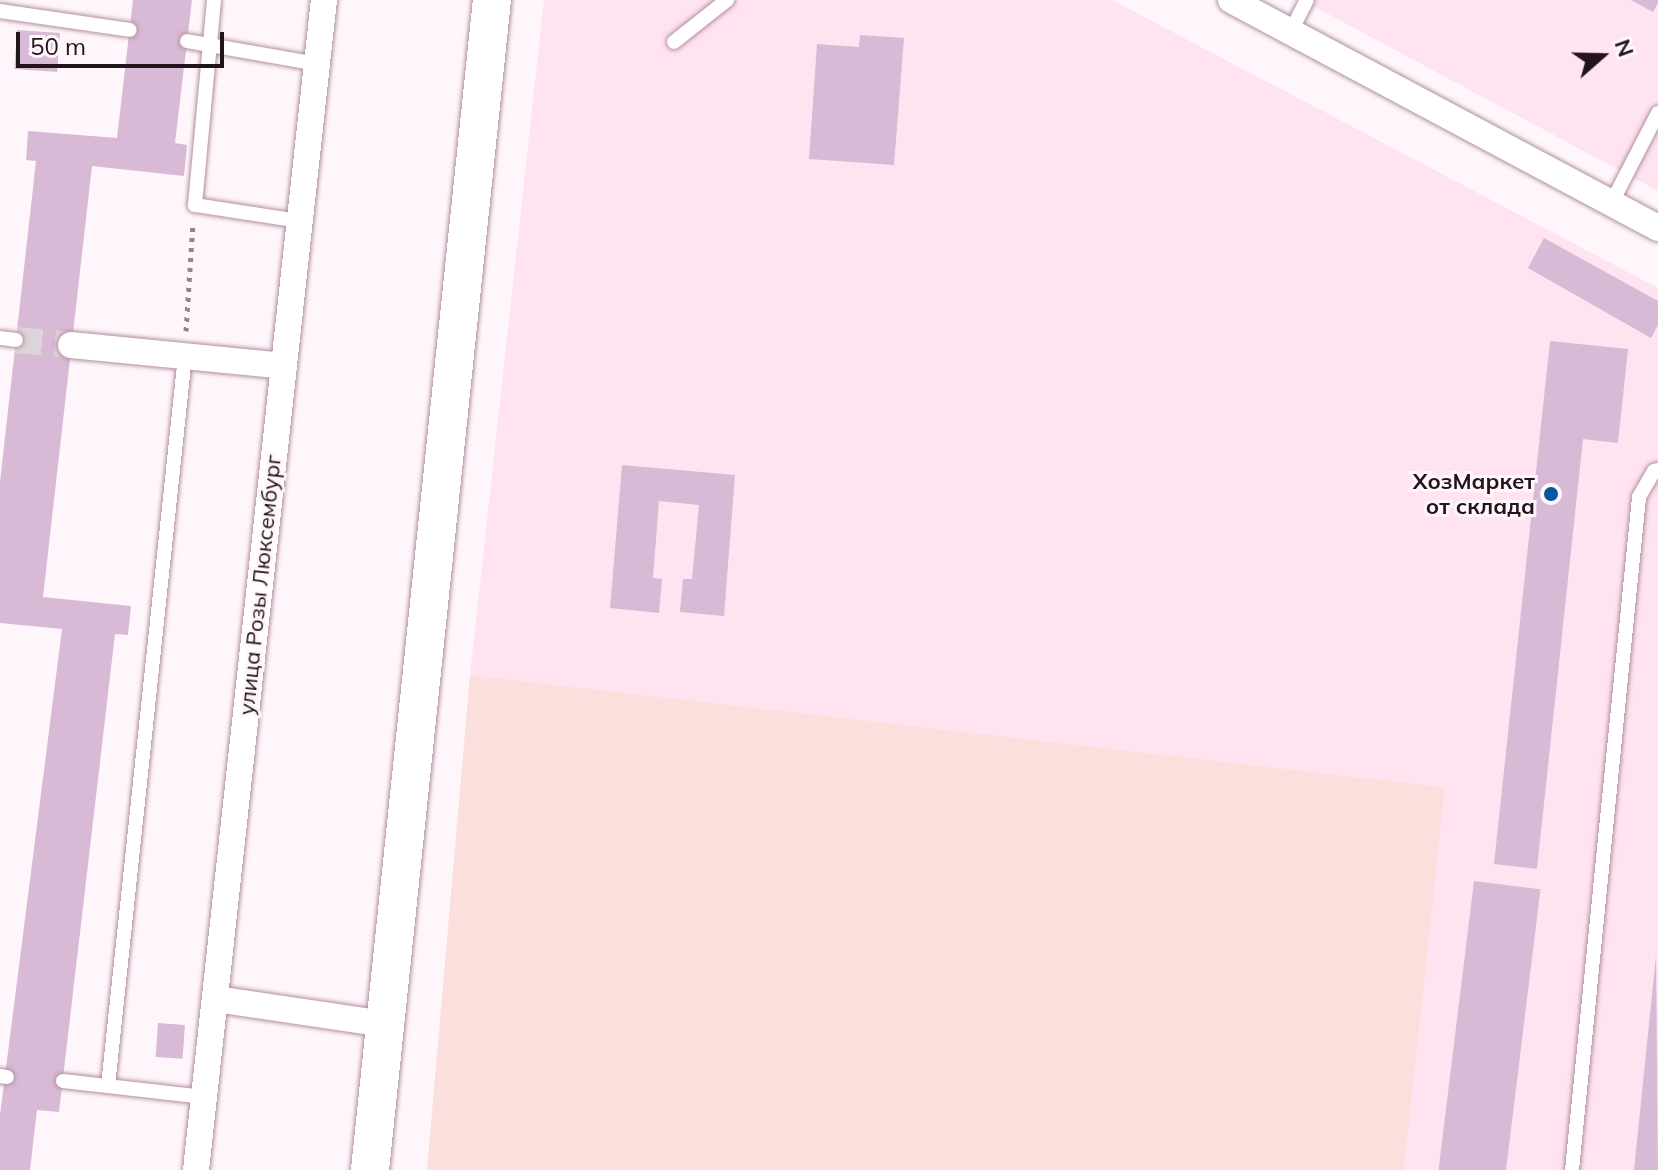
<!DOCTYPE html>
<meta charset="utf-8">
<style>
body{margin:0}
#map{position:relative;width:1658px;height:1170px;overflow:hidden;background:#fef6fa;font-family:Mulish,sans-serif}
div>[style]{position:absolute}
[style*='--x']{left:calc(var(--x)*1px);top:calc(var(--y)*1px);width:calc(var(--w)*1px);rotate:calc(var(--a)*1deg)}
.built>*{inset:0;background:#ffe3f1}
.green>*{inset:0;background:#fadfdd}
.building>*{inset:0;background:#d8bad6;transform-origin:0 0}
.minor-tunnel>*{height:26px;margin-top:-13px;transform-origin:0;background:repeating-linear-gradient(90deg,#ddd4d9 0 26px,transparent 0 39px)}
.path>*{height:5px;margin-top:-2.5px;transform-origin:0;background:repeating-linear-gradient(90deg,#91868c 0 4px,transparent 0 10px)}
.roads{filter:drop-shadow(0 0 2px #b28ea1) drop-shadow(0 0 2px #b28ea1)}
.service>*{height:14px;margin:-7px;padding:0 7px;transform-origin:7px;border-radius:7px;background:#fff}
.minor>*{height:26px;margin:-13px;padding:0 13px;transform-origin:13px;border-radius:13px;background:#fff}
.secondary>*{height:38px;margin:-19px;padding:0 19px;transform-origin:19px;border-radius:19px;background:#fff}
.dots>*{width:22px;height:22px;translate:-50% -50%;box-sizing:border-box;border:4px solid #fef6fa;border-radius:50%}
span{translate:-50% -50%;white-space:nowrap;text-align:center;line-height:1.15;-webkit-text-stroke:6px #fef6fa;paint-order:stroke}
.poi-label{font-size:22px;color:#21141b;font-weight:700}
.right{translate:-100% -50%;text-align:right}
.street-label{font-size:22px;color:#21141b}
.north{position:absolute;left:1562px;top:16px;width:80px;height:80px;-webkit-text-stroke:6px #fef6fa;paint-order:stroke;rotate:70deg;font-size:22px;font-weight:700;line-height:32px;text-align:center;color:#21141b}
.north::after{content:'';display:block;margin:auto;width:28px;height:36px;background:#21141b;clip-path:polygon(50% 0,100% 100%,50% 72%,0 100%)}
.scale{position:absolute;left:16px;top:32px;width:208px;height:36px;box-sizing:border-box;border:4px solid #21141b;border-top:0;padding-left:10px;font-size:24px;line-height:28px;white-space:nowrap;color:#21141b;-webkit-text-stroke:6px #fef6fa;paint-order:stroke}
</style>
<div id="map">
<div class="built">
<i style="clip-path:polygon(544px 0,1112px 0,1658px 288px,1658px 1170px,1404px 1170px,1444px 787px,470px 675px)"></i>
<i style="clip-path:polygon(1302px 0,1658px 0,1658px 191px)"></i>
</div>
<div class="green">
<i style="clip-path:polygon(470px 675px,1445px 787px,1404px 1170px,427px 1170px)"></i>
</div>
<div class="building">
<i style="clip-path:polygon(133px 0,192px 0,175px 143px,187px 145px,184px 176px,92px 166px,43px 597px,131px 606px,128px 635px,115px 634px,59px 1112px,37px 1110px,30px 1170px,0 1170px,0 1115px,62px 629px,0 623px,0 482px,36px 161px,26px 160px,28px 131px,117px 138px)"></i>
<i style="clip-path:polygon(1631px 0,1658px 0,1658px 3px,1653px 12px)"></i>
<i style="left:17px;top:30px;width:43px;height:39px;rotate:4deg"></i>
<i style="clip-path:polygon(860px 35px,904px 38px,894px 165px,809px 159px,817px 44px,859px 47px)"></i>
<i style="clip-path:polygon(1544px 238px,1658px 301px,1658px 325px,1651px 338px,1528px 268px)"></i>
<i style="clip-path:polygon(1550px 341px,1628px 349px,1618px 443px,1583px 439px,1537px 869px,1494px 864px)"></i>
<i style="clip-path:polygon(622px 465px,735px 475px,724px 616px,680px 612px,683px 579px,692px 579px,699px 505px,659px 501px,653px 578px,662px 579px,659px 613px,610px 608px)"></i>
<i style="left:1474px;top:881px;width:67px;height:291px;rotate:7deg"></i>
<i style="clip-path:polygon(1656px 956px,1658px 1170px,1634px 1170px)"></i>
<i style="left:158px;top:1023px;width:27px;height:34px;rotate:4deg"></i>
</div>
<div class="minor-tunnel">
<i style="--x:16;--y:340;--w:55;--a:5.2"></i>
</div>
<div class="path">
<i style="--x:186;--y:331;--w:109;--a:-86.3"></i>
</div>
<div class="roads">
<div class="service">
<i style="--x:214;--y:0;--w:206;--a:95.3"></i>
<i style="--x:195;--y:205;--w:106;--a:8.7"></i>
<i style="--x:0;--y:11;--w:131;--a:8.3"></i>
<i style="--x:1290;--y:33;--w:37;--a:-63"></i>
<i style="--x:187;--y:41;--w:132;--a:10"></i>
<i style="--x:674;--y:42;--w:68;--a:-38.4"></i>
<i style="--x:1612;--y:202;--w:100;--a:-62.7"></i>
<i style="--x:0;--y:338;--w:16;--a:7"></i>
<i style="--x:0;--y:1076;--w:7;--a:8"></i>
<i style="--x:63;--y:1081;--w:142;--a:6.5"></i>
<i style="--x:108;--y:1086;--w:734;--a:-83.98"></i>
<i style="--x:1572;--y:1170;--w:676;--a:-84.31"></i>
<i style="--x:1639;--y:497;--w:30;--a:-60"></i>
<i style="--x:1654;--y:471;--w:4;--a:-14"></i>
</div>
<div class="minor">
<i style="--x:1231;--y:0;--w:484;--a:28.1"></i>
<i style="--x:71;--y:345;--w:214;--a:5.6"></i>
<i style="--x:216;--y:999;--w:172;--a:8.4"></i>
<i style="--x:196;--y:1170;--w:1177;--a:-83.76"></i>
</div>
<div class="secondary">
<i style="--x:370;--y:1170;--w:1176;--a:-84.05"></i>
</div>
</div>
<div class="dots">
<i style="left:1551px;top:494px;background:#0655a3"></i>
</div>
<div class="poi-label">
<span class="right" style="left:1535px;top:494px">ХозМаркет<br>от склада</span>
</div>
<div class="street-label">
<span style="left:260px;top:585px;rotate:-84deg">улица Розы Люксембург</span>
</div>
<div class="north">N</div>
<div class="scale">50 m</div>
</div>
